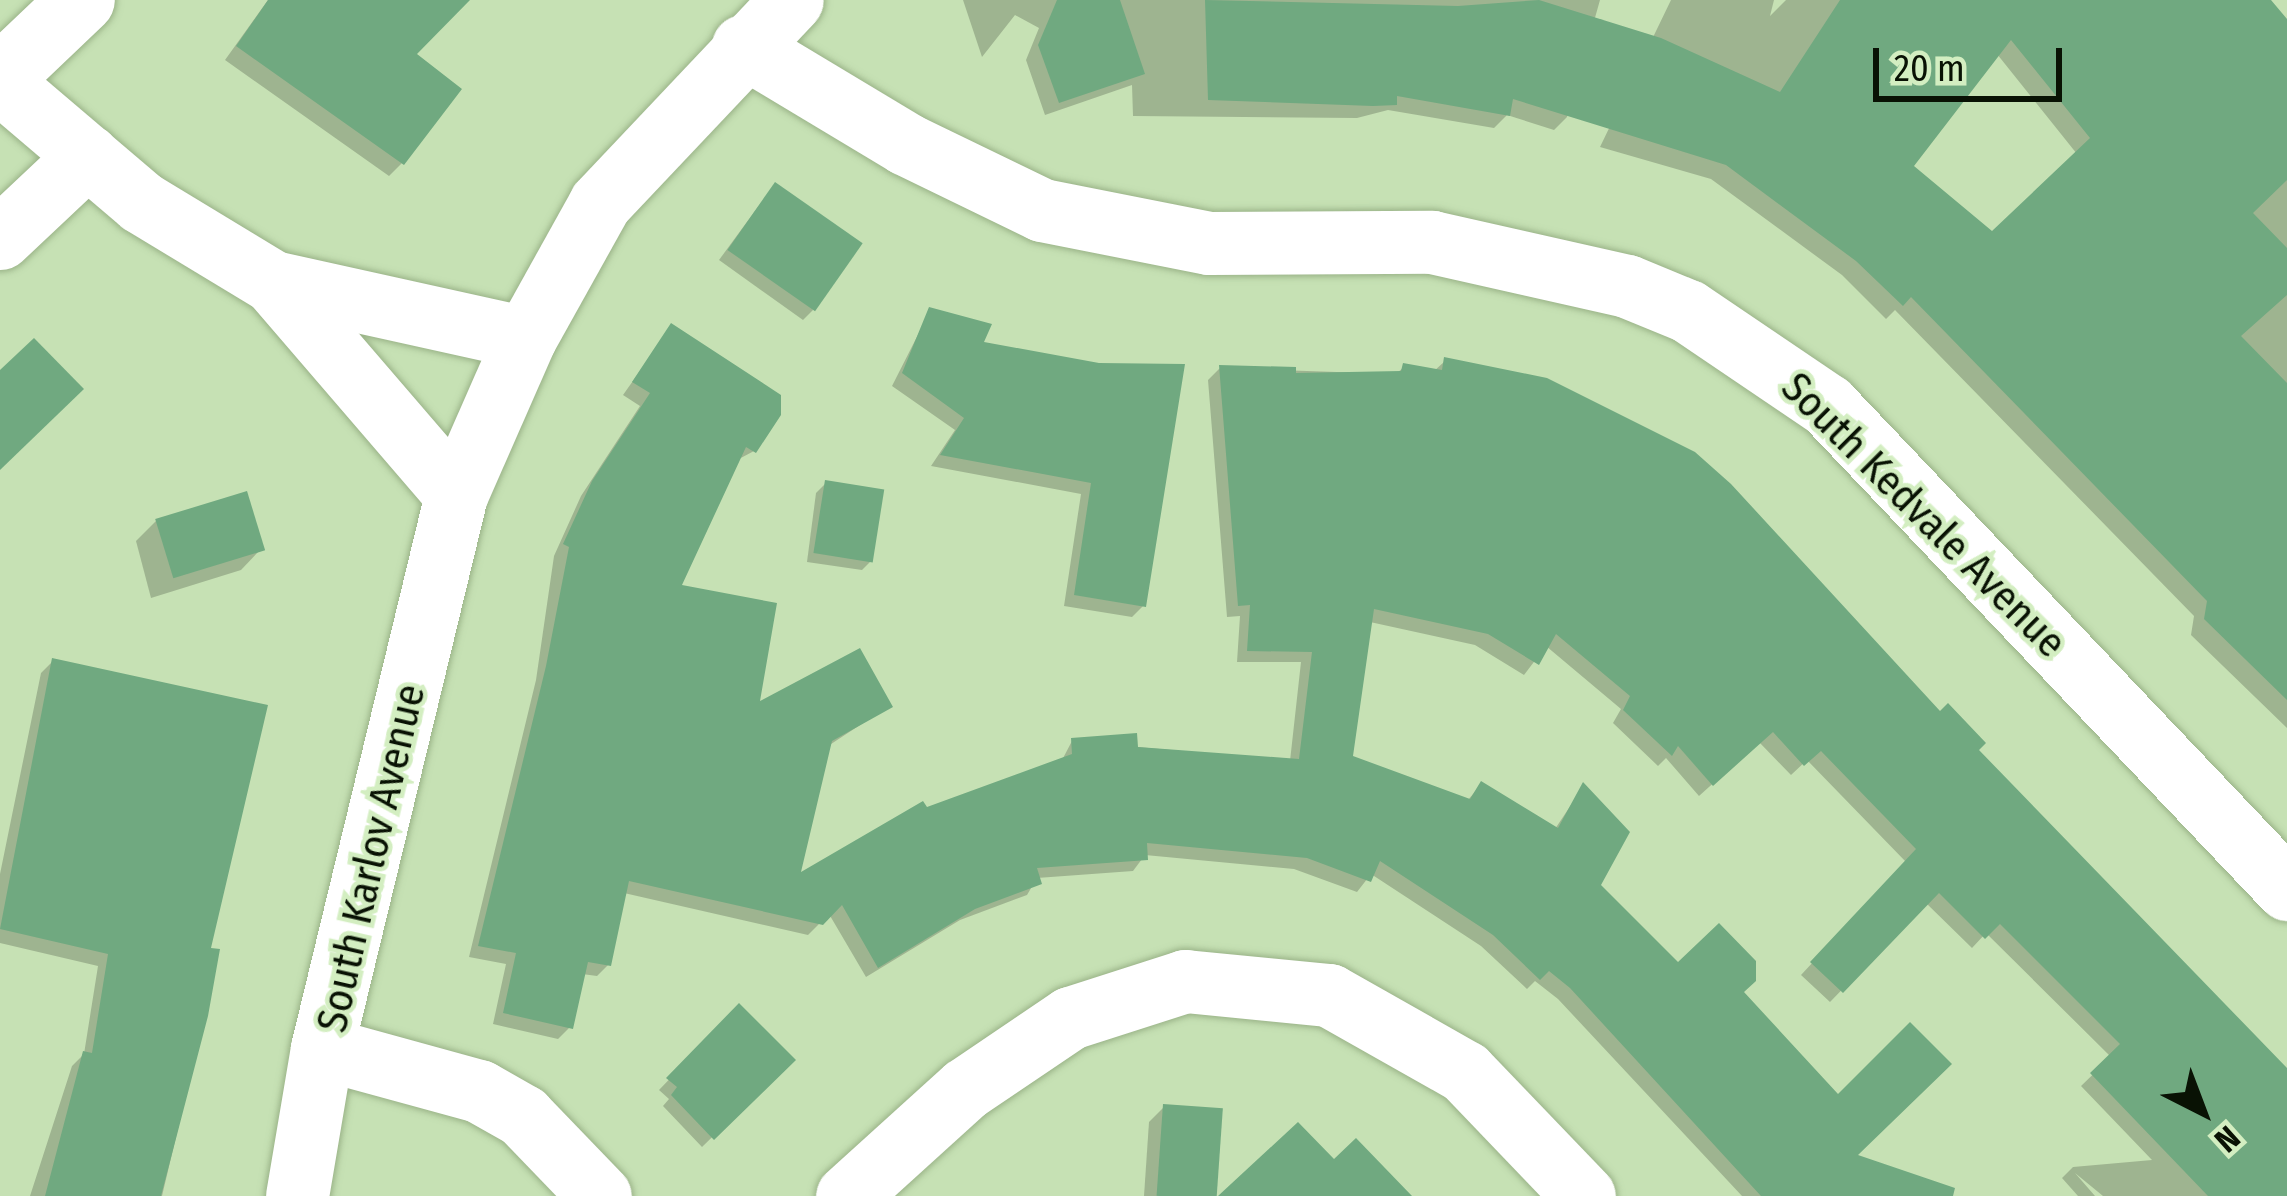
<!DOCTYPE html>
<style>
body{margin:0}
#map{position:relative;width:2287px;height:1196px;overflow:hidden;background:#c6e1b4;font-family:"Fira Sans Condensed",sans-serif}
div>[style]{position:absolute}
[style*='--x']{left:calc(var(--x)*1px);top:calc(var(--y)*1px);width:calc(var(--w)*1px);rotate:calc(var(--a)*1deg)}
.shadow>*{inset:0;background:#0003}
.building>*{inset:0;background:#70a980;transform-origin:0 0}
.roads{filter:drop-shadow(0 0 3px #9ab388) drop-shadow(0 0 3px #9ab388)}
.minor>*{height:63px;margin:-31.5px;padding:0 31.5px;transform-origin:31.5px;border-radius:31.5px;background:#fff}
.major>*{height:66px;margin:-33px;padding:0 33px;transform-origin:33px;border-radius:33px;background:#fff}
span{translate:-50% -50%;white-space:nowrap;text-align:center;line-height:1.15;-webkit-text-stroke:9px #d3eec1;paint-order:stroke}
.street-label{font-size:42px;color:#091204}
.north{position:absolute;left:2143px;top:1052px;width:120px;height:120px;-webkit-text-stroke:9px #d3eec1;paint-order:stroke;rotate:138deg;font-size:33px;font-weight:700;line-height:48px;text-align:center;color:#091204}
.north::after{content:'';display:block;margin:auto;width:42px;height:54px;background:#091204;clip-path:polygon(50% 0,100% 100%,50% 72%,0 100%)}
.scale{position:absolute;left:1873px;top:48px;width:189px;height:54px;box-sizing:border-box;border:6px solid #091204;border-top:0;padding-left:15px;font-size:36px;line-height:42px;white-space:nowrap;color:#091204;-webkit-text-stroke:9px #d3eec1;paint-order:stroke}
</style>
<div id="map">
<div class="shadow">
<i style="clip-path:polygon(268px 0,466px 0,412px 55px,402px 163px,389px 176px,225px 60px)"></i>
<i style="clip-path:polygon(963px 0,1600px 0,1567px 117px,1554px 130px,1507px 115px,1494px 128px,1388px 110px,1357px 118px,1133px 116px,1132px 85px,1045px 115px,1026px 60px,1039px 28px,1015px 15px,982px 57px)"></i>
<i style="clip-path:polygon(evenodd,1671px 0,1774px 0,1770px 16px,1786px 0,2248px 0,2287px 41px,2287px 728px,2191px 635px,2194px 616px,1895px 310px,1886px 319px,1842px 275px,1711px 179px,1600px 147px,1671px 0,1997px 54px,2077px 154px,1992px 235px,1910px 166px,1997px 54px)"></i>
<i style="clip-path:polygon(766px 196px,813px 310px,803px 320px,719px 260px)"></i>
<i style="clip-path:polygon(930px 311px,980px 345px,1099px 366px,1143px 606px,1132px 617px,1064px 606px,1081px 494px,931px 466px,955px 430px,892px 386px)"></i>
<i style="clip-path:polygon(671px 327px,754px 451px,737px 460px,678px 588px,756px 706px,889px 706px,828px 746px,796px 878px,926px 810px,1061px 762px,1072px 741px,1290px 761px,1301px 662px,1237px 662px,1240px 616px,1227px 617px,1208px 380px,1220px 368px,1396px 374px,1404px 367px,1433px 372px,1445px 361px,1975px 750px,2287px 1083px,2287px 1196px,2103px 1196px,2075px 1173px,2095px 1196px,2078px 1196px,2062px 1178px,2073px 1167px,2152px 1160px,2081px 1086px,2111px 1057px,1986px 933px,1972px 948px,1926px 903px,1830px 1002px,1801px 975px,1906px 862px,1807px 760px,1791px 775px,1759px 742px,1699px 796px,1666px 758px,1658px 766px,1613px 723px,1621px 709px,1546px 646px,1524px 675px,1475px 645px,1370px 622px,1350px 758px,1467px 801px,1481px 785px,1555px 829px,1583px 787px,1597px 886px,1678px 966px,1740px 992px,1853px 1156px,1850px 1196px,1742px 1196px,1558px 999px,1535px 981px,1527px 989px,1481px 946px,1371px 874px,1357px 892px,1294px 869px,1145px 855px,1133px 871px,1037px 878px,1027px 895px,960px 920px,866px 977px,829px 914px,808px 935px,624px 893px,609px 964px,597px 976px,582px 974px,570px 1027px,558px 1039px,493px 1024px,506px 964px,469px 957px,536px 680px,554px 556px,581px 496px,640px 406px,623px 395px)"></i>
<i style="clip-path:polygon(826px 483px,872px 560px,862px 570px,807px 562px,816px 493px)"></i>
<i style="clip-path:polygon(156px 521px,261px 549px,241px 570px,151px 598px,136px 541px)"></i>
<i style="clip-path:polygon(53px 661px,207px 950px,205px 1015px,162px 1196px,30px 1196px,72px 1066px,84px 1054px,98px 966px,0 943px,0 874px,41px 673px)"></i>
<i style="clip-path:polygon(739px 1007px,791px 1060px,702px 1147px,663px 1106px,669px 1099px,659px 1090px)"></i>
<i style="clip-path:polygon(1164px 1107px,1214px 1196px,1144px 1196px,1149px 1122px)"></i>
</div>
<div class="building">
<i style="clip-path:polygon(268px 0,470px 0,417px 54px,462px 89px,404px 165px,236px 46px)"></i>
<i style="clip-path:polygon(1057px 0,1120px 0,1145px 74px,1059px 103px,1038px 45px)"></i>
<i style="clip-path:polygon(evenodd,1205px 0,1458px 6px,1539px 0,1661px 38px,1780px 92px,1840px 0,2271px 0,2287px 19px,2287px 180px,2253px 213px,2287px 248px,2287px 295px,2241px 336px,2287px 383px,2287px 700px,2204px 619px,2207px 601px,1911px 297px,1903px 306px,1856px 261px,1726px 165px,1513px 99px,1510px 116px,1397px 96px,1397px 105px,1373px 106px,1208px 100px,1205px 0,2011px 40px,2090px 138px,1992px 231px,1914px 166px,2011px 40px)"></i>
<i style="left:775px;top:182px;width:107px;height:83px;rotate:35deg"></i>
<i style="clip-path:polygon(929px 307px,992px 324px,984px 342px,1099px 363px,1185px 364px,1146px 607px,1074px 595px,1091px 483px,940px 455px,964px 418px,902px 373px)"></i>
<i style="clip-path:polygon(671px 323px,781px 395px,781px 415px,756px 453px,746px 447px,682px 585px,777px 603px,760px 701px,860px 648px,893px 707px,832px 741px,801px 872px,923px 801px,927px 807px,1072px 754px,1071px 738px,1137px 733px,1138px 747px,1299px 759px,1312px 652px,1247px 651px,1250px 605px,1238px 606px,1219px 365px,1296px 367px,1296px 373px,1401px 371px,1403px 363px,1442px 370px,1444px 357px,1547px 378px,1695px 452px,1731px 484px,1940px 711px,1948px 703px,1986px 743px,1979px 750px,2287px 1068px,2287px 1196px,2208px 1196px,2090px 1073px,2120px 1044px,2000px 924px,1985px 939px,1939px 893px,1843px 993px,1810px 962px,1916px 849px,1821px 751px,1804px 766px,1773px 732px,1713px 786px,1678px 746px,1672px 756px,1623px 710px,1630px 696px,1556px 634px,1539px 665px,1488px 634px,1374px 609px,1353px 756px,1470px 799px,1481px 781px,1558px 828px,1583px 782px,1630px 832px,1601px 885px,1678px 962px,1719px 923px,1756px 961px,1756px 981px,1744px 992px,1838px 1094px,1910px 1022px,1952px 1064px,1858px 1155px,1955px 1188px,1953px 1196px,1761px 1196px,1570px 988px,1549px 971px,1540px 980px,1493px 935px,1380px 861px,1371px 882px,1307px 858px,1147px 843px,1148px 860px,1037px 868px,1042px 884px,975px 909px,878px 968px,842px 905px,823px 925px,629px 881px,611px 966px,588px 962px,573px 1029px,503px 1013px,516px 953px,478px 946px,546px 666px,569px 547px,563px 544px,592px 481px,650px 393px,632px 382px)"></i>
<i style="clip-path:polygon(34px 338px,84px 389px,0 470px,0 370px)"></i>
<i style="left:825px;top:480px;width:60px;height:74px;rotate:9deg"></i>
<i style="left:247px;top:491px;width:62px;height:96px;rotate:73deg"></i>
<i style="clip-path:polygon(52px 658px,268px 705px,211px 948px,220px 949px,208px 1016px,161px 1196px,45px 1196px,83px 1051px,92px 1053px,108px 954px,0 929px)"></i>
<i style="clip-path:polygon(739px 1003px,796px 1060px,714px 1140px,671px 1095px,677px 1087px,666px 1078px)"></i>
<i style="left:1163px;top:1104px;width:60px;height:92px;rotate:4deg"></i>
<i style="clip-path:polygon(1298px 1122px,1334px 1159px,1356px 1138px,1412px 1196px,1218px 1196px)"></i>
</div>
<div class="roads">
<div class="minor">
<i style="--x:743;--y:46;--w:190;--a:31"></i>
<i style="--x:906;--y:144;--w:151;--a:25.9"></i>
<i style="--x:1042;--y:210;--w:170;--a:11.2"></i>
<i style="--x:1209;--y:243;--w:223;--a:-0.3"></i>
<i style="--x:1432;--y:242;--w:200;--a:12.7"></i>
<i style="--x:1627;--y:286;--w:66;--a:22.3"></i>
<i style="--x:1688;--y:311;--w:168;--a:34.1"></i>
<i style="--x:1827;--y:405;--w:668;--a:46.46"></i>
<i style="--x:0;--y:82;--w:185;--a:40.4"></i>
<i style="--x:141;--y:202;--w:154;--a:31.2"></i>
<i style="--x:273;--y:282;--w:258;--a:12.5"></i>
<i style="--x:0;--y:238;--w:120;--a:-43.3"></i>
<i style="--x:273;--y:282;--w:281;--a:49.3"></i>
<i style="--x:322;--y:1048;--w:163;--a:15.3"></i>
<i style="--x:479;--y:1091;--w:51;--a:29.6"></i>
<i style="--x:523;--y:1116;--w:111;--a:46.1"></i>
<i style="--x:297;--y:1196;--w:150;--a:-80.4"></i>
<i style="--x:322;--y:1048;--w:569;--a:-76.38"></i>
<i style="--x:456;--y:495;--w:171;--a:-66.3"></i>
<i style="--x:525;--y:338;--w:154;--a:-60.9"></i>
<i style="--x:600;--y:203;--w:279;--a:-46.6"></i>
<i style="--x:847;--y:1196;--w:159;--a:-42.2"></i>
<i style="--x:965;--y:1089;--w:127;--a:-34.1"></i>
<i style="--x:1070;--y:1018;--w:121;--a:-17.8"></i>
<i style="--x:1185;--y:981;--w:145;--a:5.6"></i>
<i style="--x:1329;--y:995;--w:156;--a:29.5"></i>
<i style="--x:1465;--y:1072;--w:172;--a:46.2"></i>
</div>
<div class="major">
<i style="--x:0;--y:78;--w:113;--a:-43.6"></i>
</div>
</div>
<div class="street-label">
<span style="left:1924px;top:515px;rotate:45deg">South Kedvale Avenue</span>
<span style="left:371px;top:858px;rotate:-77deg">South Karlov Avenue</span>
</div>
<div class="north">N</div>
<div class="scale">20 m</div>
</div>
